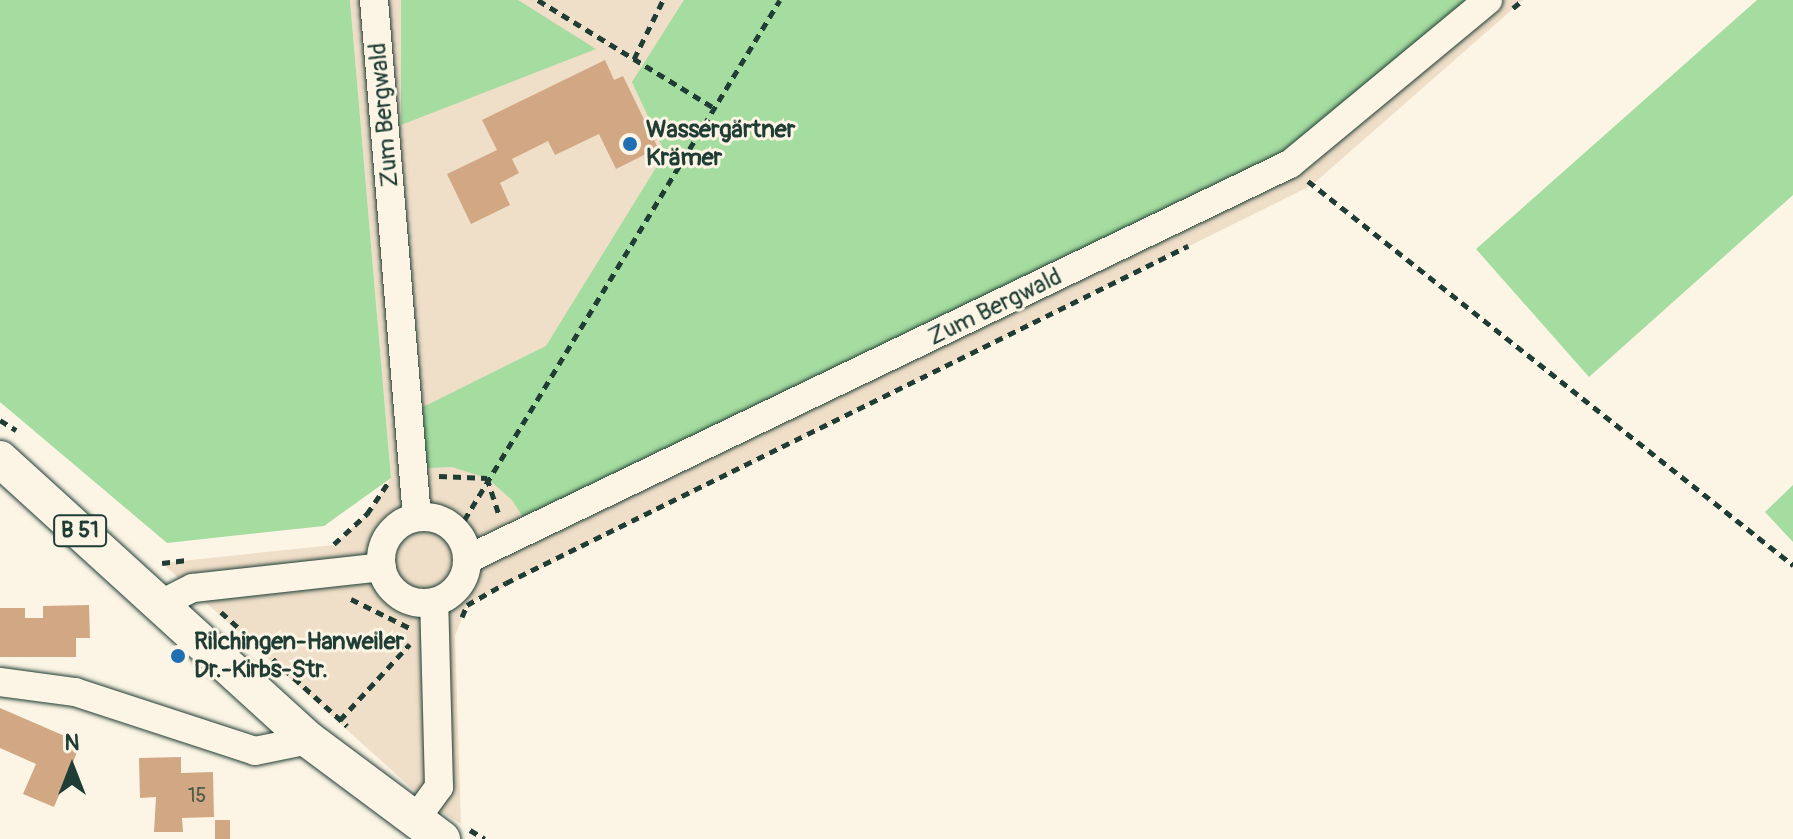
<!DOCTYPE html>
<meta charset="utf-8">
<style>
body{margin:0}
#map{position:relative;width:1793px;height:839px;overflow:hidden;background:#fcf5e5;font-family:Pangolin,sans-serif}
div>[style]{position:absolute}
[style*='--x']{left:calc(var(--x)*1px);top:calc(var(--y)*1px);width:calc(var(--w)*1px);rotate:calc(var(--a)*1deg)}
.built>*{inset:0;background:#efdec8}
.green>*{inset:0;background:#a5dca0}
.building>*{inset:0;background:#d2a884;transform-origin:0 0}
.path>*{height:5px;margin-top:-2.5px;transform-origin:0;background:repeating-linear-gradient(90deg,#1f3d34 0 8px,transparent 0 14px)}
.roads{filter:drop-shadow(0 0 2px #1f3d34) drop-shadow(0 0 2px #1f3d34)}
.minor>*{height:28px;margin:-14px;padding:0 14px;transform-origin:14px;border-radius:14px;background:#fcf5e5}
.minor>.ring{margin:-14px;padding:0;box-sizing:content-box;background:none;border:28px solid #fcf5e5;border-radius:50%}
.major>*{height:36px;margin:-18px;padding:0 18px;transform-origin:18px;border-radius:18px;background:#fcf5e5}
.dots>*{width:22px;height:22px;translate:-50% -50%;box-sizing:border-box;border:4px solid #fcf5e5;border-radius:50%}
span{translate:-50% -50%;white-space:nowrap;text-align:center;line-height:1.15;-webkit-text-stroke:6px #fcf5e5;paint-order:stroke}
.number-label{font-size:20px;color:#4c5848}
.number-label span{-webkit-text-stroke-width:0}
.shield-label span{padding:2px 6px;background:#fcf5e5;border:2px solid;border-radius:6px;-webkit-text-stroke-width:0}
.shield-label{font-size:22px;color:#1f3d34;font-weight:700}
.street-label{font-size:24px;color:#1f3d34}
.poi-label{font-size:24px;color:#1f3d34;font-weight:700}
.left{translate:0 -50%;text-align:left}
.north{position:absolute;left:32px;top:727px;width:80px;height:80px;-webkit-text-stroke:6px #fcf5e5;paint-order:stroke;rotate:0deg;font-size:22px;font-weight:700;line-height:32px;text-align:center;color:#1f3d34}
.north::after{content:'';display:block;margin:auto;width:28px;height:36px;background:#1f3d34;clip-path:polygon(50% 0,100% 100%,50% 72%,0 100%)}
</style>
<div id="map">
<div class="built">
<i style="clip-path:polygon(350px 0,1523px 0,1312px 185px,467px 605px,455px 636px,461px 824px,428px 803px,162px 563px,334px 545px,367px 514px,391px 478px)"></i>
</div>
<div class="green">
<i style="clip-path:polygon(0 0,350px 0,391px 478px,324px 526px,167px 543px,0 402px)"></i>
<i style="clip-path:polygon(401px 0,518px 0,596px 49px,401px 125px)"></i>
<i style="clip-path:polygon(684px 0,1468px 0,1284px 158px,528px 525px,512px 500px,487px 478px,452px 467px,426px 468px,423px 407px,546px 346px,665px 153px,632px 82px)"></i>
<i style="clip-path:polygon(1757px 0,1793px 0,1793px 195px,1589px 377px,1476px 249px)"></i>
<i style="clip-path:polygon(1793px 485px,1793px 542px,1765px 512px)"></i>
</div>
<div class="building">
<i style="clip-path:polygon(605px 60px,614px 80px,623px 76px,658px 148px,616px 169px,599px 134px,555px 155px,548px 141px,512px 159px,519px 173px,500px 183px,510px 205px,471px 224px,447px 174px,497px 150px,482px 120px)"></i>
<i style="clip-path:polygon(89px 605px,90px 638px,76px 638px,76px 657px,0 657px,0 608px,25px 608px,25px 618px,43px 618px,43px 606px)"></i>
<i style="clip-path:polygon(0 708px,81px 743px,54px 807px,23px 794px,36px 764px,0 748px)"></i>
<i style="clip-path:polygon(181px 757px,181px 773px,213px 772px,214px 817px,182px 818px,183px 832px,154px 832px,156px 797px,140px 798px,139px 758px)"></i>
<i style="left:215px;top:820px;width:15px;height:19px"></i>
</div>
<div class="path">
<i style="--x:538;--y:0;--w:206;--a:31.5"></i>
<i style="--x:1513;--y:8;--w:13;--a:-39"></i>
<i style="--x:634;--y:59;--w:66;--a:-63.8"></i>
<i style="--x:1308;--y:181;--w:619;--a:38.37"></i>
<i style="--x:0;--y:420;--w:19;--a:32"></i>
<i style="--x:439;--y:476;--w:48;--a:2.4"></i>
<i style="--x:487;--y:478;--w:38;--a:72"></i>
<i style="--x:457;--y:532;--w:622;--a:-58.74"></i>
<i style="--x:334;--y:544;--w:45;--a:-42.3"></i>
<i style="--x:367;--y:514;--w:37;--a:-56"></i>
<i style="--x:162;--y:563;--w:23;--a:-7"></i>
<i style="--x:351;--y:599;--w:66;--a:26.2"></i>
<i style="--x:221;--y:612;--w:170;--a:42.1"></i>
<i style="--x:462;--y:617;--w:13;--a:-67"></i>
<i style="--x:467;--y:605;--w:45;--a:-29.4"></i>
<i style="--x:506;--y:583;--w:761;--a:-26.3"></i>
<i style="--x:340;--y:720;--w:103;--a:-47.4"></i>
<i style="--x:470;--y:830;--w:17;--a:31"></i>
</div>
<div class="roads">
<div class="minor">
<i style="--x:374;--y:0;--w:519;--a:85.25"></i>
<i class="ring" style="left:381px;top:517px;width:58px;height:58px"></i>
<i style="--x:468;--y:559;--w:912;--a:-25.67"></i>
<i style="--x:1290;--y:164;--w:257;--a:-39.6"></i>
<i style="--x:159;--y:605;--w:38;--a:-27"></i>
<i style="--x:193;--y:588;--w:190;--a:-6.3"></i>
<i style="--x:0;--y:682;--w:76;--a:7.6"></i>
<i style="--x:75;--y:692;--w:189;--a:18.1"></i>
<i style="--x:255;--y:751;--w:55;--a:-11.5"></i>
<i style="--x:415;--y:820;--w:41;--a:-54"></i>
<i style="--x:439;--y:787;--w:185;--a:-91.5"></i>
</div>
<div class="major">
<i style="--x:0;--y:459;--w:418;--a:42.3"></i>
<i style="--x:309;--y:740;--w:166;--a:36.7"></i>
</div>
</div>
<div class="dots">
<i style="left:630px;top:144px;background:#1f6fb2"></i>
<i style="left:178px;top:656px;background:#1f6fb2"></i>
</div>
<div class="number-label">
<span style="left:197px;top:795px">15</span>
</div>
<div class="shield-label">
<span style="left:80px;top:531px">B 51</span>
</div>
<div class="street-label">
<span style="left:384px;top:115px;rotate:-95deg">Zum Bergwald</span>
<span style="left:995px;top:307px;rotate:-26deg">Zum Bergwald</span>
</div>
<div class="poi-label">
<span class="left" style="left:646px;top:144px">Wassergärtner<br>Krämer</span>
<span class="left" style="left:194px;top:656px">Rilchingen-Hanweiler<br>Dr.-Kirbs-Str.</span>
</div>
<div class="north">N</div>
</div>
